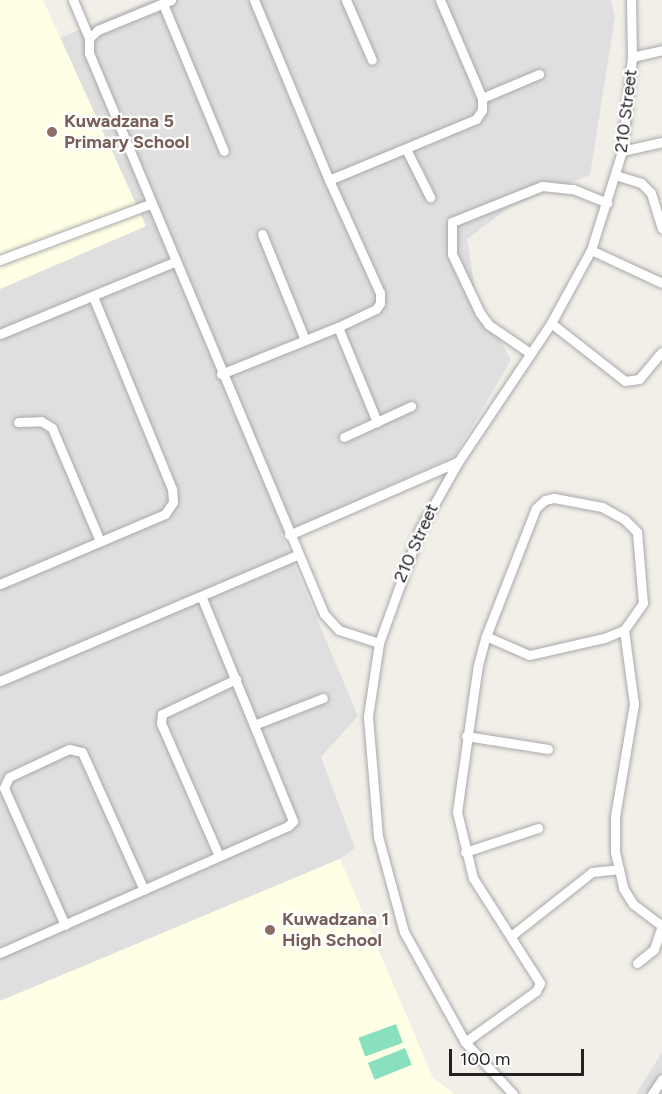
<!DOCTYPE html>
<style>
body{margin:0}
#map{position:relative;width:662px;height:1094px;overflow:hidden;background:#f2efe9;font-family:Figtree,sans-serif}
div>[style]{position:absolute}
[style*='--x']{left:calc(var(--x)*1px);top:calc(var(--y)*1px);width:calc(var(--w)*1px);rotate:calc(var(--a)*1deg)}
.residential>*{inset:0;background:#e0dfdf}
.education>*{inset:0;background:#ffffe5}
.pitch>*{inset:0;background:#88e0be;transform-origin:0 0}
.roads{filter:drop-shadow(0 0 2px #a9a9a9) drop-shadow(0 0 2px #a9a9a9)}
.minor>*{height:9px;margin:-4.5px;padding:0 4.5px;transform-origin:4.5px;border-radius:4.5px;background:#fff}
.dots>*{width:16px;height:16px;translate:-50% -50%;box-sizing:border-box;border:3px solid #fff;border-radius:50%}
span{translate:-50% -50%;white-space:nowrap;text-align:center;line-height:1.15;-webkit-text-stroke:4.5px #fff;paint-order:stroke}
.street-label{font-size:18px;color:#222}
.education-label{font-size:18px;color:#785e54;font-weight:700}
.left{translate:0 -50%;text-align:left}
.scale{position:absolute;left:449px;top:1049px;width:135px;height:27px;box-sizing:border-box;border:3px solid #222;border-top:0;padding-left:8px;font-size:18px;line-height:21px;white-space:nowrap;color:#222;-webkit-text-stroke:4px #fff;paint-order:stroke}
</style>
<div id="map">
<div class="residential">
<i style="clip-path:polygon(151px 0,611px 0,615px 17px,590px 175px,510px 207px,467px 239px,476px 295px,511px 360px,454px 457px,281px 534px,358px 716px,321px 757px,355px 848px,340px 859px,0 1001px,0 289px,146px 226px,60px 38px)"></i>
<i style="clip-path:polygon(662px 1052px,662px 1094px,636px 1094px)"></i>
</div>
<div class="education">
<i style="clip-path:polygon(0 0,43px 0,146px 226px,0 289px)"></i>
<i style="clip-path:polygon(340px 859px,433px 1078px,454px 1094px,0 1094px,0 1001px)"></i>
</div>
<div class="pitch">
<i style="left:396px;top:1024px;width:20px;height:40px;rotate:70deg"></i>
<i style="left:405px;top:1048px;width:18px;height:40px;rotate:68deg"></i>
</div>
<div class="roads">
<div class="minor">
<i style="--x:73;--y:0;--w:41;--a:67.2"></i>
<i style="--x:171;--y:0;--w:79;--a:157.7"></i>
<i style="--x:98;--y:30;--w:12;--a:138"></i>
<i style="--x:89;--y:38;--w:15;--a:90"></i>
<i style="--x:89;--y:53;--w:608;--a:67.27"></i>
<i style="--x:324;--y:614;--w:22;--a:47"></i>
<i style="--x:339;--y:630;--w:42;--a:18"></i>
<i style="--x:254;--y:0;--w:195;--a:67.4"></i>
<i style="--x:346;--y:0;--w:65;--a:66.6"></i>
<i style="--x:163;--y:4;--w:159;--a:67.5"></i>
<i style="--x:632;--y:57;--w:31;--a:-13"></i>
<i style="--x:482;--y:98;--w:62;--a:-22.8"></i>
<i style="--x:406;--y:149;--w:54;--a:63.4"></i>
<i style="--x:622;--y:151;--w:41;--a:-12.7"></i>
<i style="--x:615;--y:175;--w:27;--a:17"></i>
<i style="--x:641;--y:183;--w:14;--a:45"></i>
<i style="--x:651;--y:193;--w:37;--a:73"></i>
<i style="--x:262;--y:234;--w:114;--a:67.9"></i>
<i style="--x:591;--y:250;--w:78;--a:24.9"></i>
<i style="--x:0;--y:260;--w:160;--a:-20.5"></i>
<i style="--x:551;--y:323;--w:94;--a:38.1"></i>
<i style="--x:625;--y:381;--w:14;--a:-8"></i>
<i style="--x:639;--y:379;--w:35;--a:-50"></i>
<i style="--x:338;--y:327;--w:103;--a:67.7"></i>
<i style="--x:0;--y:334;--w:188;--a:-22.5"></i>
<i style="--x:530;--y:353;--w:50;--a:-145.7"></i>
<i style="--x:489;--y:325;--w:15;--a:-127"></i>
<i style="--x:480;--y:313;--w:65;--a:-115.4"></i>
<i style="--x:452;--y:254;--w:32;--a:-90"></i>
<i style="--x:452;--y:222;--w:97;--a:-21.8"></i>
<i style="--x:542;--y:186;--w:31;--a:6"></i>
<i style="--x:573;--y:189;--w:37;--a:22"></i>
<i style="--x:221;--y:374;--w:126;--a:-21.9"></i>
<i style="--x:338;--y:327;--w:42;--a:-25.3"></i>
<i style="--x:376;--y:309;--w:7;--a:-56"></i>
<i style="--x:380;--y:303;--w:10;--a:-90"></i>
<i style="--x:380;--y:293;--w:124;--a:-114.3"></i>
<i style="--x:329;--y:180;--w:159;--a:-22.5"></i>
<i style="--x:476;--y:119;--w:11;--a:-56"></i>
<i style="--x:482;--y:110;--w:12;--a:-90"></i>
<i style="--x:482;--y:98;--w:107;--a:-113.2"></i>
<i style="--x:18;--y:422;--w:23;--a:-2"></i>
<i style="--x:41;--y:421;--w:13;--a:32"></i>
<i style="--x:52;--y:428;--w:123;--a:67"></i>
<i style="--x:344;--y:437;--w:74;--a:-24.8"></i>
<i style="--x:289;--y:535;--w:183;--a:-23.5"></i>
<i style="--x:0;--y:584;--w:179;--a:-23"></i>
<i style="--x:165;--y:514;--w:14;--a:-56"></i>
<i style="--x:173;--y:502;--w:13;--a:-94"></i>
<i style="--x:172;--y:489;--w:209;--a:-112.3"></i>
<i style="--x:624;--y:630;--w:75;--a:82.3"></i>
<i style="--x:634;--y:704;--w:114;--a:99.6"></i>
<i style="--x:615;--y:816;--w:36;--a:90"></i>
<i style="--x:615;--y:852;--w:37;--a:77"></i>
<i style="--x:623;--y:888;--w:19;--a:58"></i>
<i style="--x:633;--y:904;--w:36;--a:37"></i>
<i style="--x:0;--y:681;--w:323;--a:-23"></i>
<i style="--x:254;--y:725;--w:74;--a:-21.4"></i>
<i style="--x:466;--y:736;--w:83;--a:9"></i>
<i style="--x:465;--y:852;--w:77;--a:-18.2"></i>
<i style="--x:219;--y:856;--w:145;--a:-113.6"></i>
<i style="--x:161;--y:723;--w:9;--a:-84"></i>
<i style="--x:162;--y:714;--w:82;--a:-25.3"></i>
<i style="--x:65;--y:925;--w:150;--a:-114"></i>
<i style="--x:4;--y:788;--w:12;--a:-66"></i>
<i style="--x:9;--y:777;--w:66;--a:-25"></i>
<i style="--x:69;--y:749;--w:13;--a:13"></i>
<i style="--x:82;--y:752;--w:151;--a:65.8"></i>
<i style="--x:511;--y:936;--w:103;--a:-38.3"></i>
<i style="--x:592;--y:872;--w:27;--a:-6"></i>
<i style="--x:0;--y:953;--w:315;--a:-23.8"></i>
<i style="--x:288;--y:826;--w:7;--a:-45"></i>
<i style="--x:293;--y:821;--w:241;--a:-112.2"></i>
<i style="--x:637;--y:963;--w:22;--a:-39"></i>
<i style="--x:654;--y:949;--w:24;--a:-71"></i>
<i style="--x:465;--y:1042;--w:87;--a:-35.7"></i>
<i style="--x:536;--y:991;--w:9;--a:-63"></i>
<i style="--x:540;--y:983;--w:125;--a:-122.5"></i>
<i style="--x:473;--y:878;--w:68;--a:-103.6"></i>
<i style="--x:457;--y:812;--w:148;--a:-81.9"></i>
<i style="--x:478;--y:665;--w:30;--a:-75"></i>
<i style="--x:486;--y:636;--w:137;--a:-68.7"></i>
<i style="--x:536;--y:508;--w:12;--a:-42"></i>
<i style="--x:545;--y:500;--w:9;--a:-13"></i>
<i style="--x:554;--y:498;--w:49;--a:10.6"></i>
<i style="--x:602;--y:507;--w:26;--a:29"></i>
<i style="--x:625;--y:520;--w:17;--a:45"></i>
<i style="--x:637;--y:532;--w:71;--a:85.2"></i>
<i style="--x:643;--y:603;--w:33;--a:125"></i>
<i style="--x:624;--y:630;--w:22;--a:158"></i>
<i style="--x:604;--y:638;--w:77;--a:167.2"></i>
<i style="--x:529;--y:655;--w:47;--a:-156.2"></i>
<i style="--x:513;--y:1094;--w:71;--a:-132.7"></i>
<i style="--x:465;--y:1042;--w:126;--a:-119"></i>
<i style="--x:404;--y:932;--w:99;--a:-105.2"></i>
<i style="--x:378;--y:836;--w:120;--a:-94.8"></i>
<i style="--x:368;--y:716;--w:74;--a:-81.4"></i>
<i style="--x:379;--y:643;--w:121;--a:-70.2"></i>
<i style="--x:420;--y:529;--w:77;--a:-60.4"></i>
<i style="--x:458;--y:462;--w:167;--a:-56.2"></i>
<i style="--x:551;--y:323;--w:83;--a:-61.3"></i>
<i style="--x:591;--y:250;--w:104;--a:-72.6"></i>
<i style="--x:622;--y:151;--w:95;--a:-83.9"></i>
<i style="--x:632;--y:57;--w:57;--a:-91"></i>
<i style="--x:652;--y:1094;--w:18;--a:-56"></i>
</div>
</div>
<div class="dots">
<i style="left:52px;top:132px;background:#8d6e63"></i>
<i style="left:270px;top:930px;background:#8d6e63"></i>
</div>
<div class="street-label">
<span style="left:626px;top:111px;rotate:-83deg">210 Street</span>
<span style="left:416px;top:543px;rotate:-66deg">210 Street</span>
</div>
<div class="education-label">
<span class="left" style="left:64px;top:132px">Kuwadzana 5<br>Primary School</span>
<span class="left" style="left:282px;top:930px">Kuwadzana 1<br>High School</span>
</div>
<div class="scale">100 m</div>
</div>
